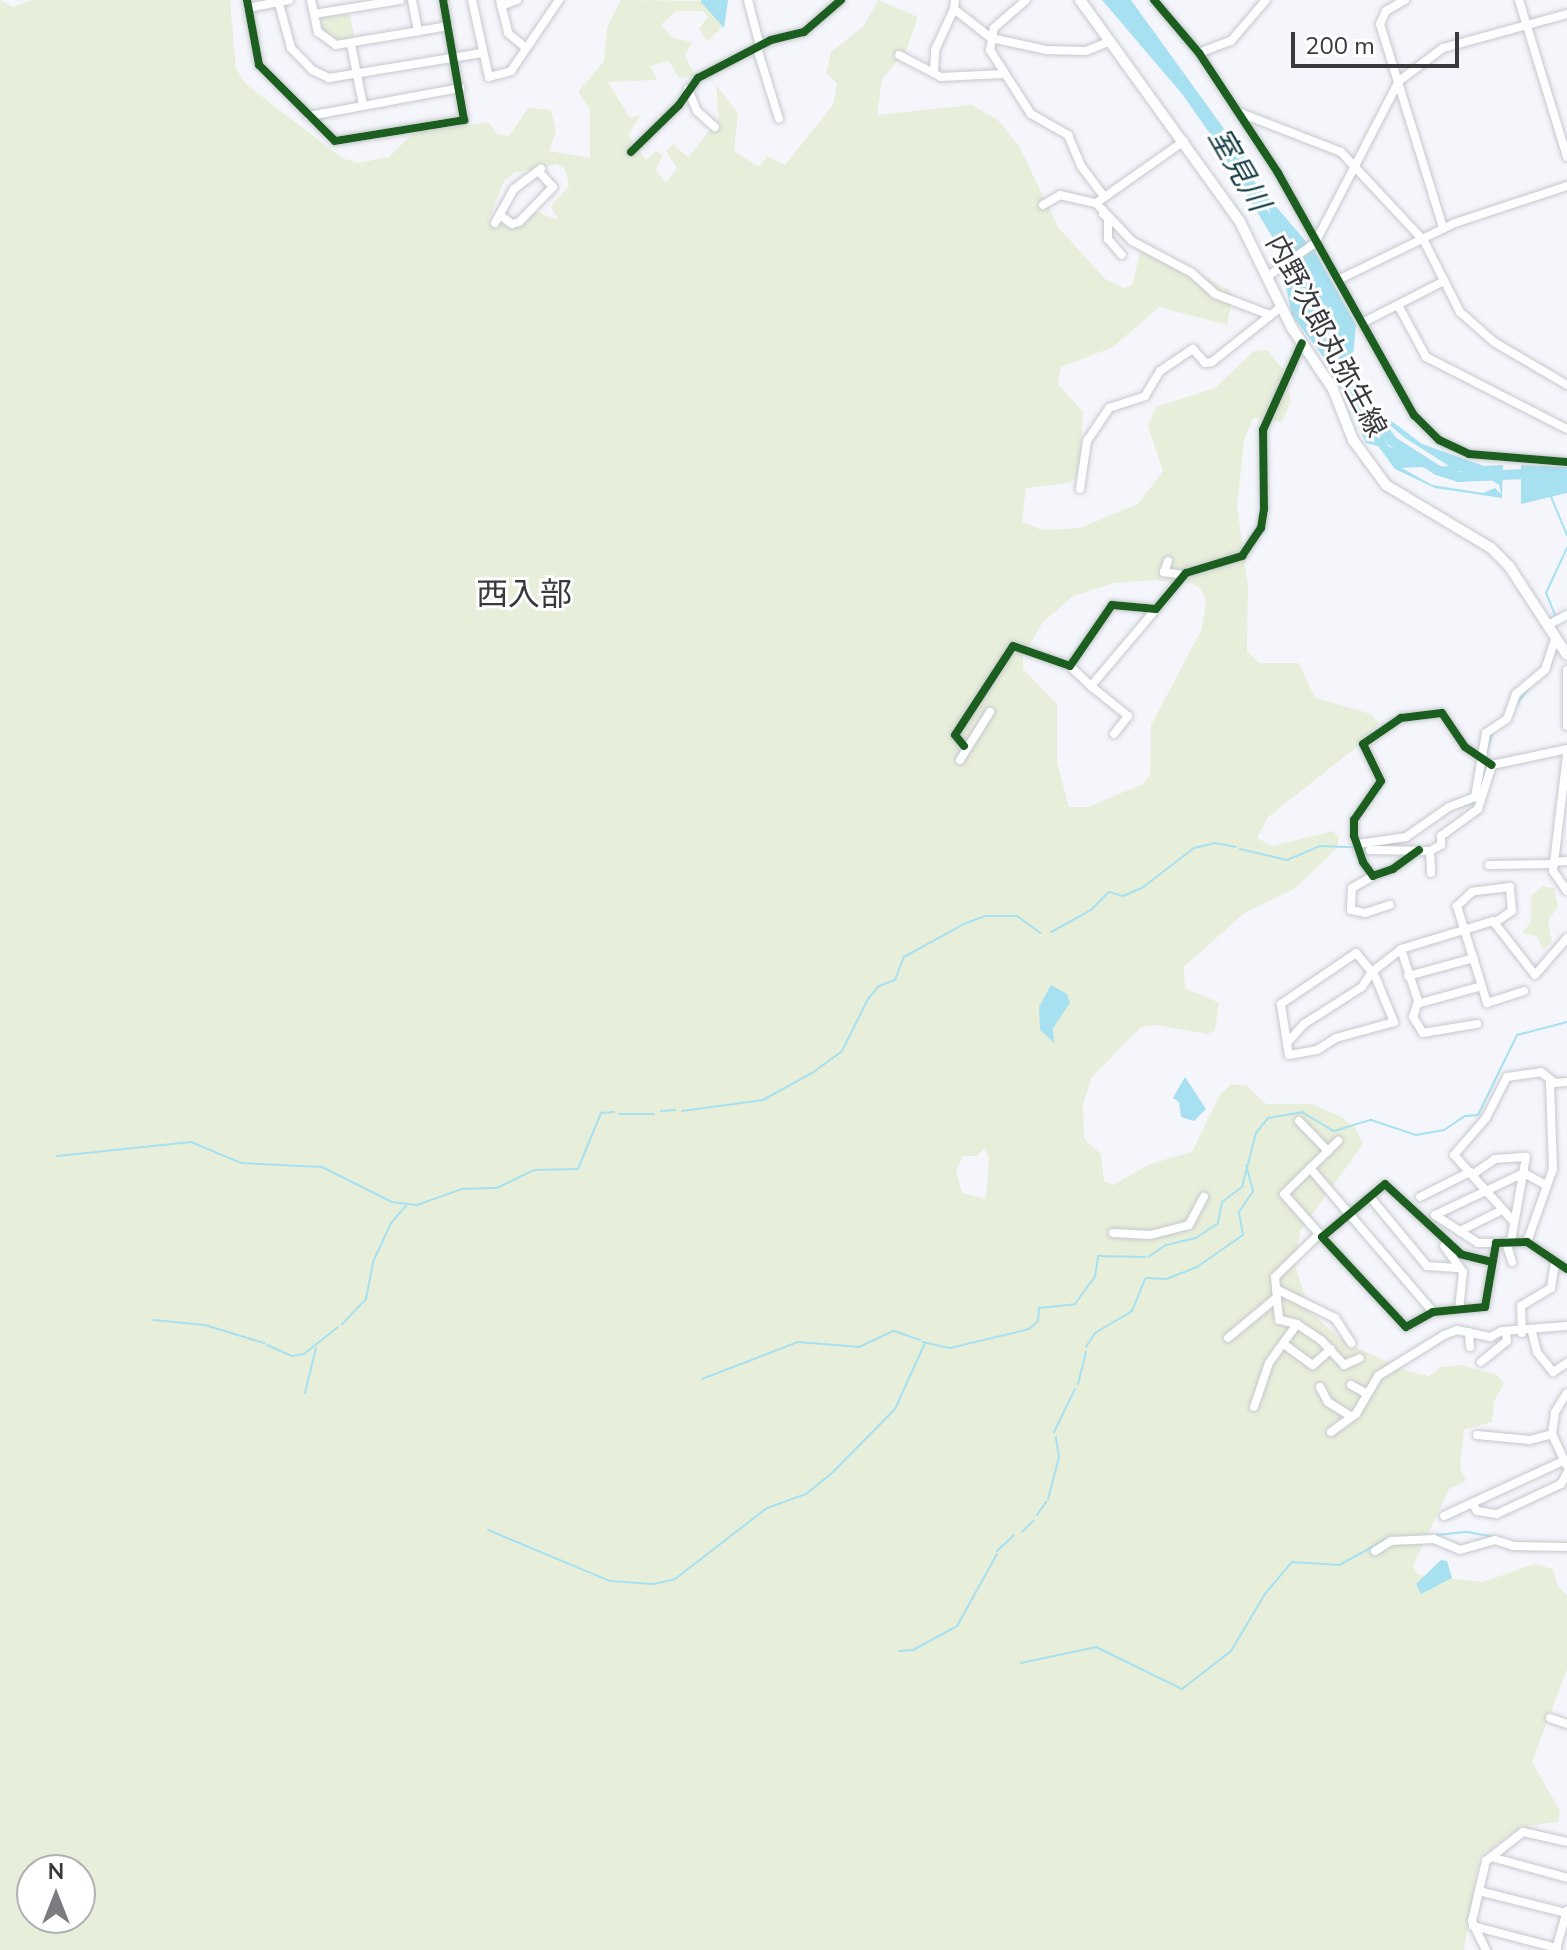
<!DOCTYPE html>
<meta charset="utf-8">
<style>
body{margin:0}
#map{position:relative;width:1567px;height:1950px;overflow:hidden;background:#f4f6fc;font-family:"Nunito Sans","Noto Sans JP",sans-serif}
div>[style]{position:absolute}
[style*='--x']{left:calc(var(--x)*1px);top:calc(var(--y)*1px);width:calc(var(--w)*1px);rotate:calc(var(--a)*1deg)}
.green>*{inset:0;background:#e7efda}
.water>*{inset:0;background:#a6e0f1}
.stream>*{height:2px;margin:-1px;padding:0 1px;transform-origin:1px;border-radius:1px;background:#a6e0f1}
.river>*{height:10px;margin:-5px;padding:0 5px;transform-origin:5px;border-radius:5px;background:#a6e0f1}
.roads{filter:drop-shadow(0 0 2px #c6c8cc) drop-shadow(0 0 2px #c6c8cc)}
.minor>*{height:8px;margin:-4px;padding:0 4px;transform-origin:4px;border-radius:4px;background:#fdfeff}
.major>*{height:10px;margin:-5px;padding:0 5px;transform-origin:5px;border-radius:5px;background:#fdfeff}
.cycleway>*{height:8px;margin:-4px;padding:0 4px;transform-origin:4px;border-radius:4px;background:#1b5e20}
span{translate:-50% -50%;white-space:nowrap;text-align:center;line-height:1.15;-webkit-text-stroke:6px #fff;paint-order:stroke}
.street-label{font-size:28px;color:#383a3e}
.water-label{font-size:30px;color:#173e47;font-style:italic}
.quarter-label{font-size:32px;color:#383a3e}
.north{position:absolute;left:16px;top:1854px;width:80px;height:80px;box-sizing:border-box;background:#fff;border:2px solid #afb0b2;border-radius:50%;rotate:0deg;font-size:22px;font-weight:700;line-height:32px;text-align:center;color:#383a3e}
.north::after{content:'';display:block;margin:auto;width:28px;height:36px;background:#7a7c80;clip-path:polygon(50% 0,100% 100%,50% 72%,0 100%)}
.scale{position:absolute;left:1291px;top:32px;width:168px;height:36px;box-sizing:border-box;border:4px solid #383a3e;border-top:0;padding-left:10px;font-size:24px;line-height:28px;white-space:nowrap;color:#383a3e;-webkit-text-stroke:6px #fff;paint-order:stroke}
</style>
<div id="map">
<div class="green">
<i style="clip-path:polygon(evenodd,0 0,13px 7px,33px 0,230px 0,236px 69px,247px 85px,342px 158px,358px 163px,389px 157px,413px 133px,488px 122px,497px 134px,509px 136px,528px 108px,551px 110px,556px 131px,549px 151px,590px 158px,590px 110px,578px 92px,604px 61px,607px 28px,621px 0,707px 1px,724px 26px,707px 41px,699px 29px,708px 17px,703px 11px,676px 11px,661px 25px,673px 38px,692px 42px,685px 56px,696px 77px,679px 78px,669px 61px,651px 66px,657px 80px,608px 82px,630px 118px,641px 115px,628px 135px,646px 160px,656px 151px,663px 155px,655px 170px,666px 183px,677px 168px,666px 151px,673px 144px,688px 157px,719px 119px,716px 85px,738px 113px,734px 151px,759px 167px,767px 156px,785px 165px,833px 105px,837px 83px,826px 73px,831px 52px,864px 26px,878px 0,918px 17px,906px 51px,882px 79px,877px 115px,972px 105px,998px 120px,1019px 146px,1058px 227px,1105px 279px,1123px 288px,1132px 285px,1141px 248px,1158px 251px,1229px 290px,1233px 296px,1227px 325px,1159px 307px,1113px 347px,1061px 367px,1058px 384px,1083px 412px,1079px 473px,1070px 483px,1026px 488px,1022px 522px,1042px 530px,1080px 528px,1138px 504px,1163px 471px,1148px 426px,1156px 407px,1215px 388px,1254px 351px,1267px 350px,1283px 369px,1291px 401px,1282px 422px,1253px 418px,1244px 441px,1237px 507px,1248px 586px,1247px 651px,1259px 663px,1299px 663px,1315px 698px,1371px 714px,1379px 723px,1362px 743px,1268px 817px,1257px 838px,1272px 846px,1333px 831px,1339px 838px,1337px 848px,1294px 889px,1244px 913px,1184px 967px,1185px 988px,1219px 1003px,1215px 1030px,1208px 1034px,1157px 1025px,1141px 1027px,1092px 1077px,1083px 1104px,1084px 1139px,1101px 1154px,1104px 1181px,1113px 1185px,1150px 1164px,1192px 1152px,1220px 1095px,1231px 1084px,1247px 1086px,1266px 1104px,1312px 1104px,1341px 1117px,1355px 1128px,1363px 1144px,1300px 1231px,1295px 1265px,1310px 1312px,1345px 1342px,1407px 1371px,1429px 1376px,1441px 1367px,1461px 1365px,1497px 1375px,1504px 1384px,1494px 1401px,1492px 1422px,1464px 1430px,1460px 1468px,1466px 1481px,1449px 1489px,1413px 1566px,1418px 1575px,1483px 1582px,1534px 1564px,1553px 1569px,1557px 1585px,1567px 1595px,1567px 1669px,1532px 1762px,1560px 1811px,1558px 1822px,1520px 1827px,1479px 1858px,1464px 1950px,0 1950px,0 0,557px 164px,565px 169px,569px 186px,551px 206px,558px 220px,532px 210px,528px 223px,507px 227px,497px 220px,488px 222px,504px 181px,514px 173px,557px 164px,0 0,1155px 580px,1191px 583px,1201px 589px,1206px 602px,1202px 629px,1151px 725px,1150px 775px,1143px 784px,1088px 807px,1069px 807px,1057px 762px,1057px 704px,1023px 669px,1023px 655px,1043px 622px,1073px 596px,1114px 583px,1155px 580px,0 0,984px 1149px,989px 1158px,986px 1199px,962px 1193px,956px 1171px,963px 1156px,977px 1156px,984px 1149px,0 0,32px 1870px,80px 1870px,80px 1918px,32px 1918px,32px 1870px)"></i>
<i style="clip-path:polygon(350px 14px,355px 42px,342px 43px,322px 33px,322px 16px)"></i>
<i style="clip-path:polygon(1543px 886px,1554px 888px,1558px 907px,1548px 920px,1552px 942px,1542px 950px,1538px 937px,1522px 933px,1531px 922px,1531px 896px)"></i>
</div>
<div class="water">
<i style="clip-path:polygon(701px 0,728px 0,724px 28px,701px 2px)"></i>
<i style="clip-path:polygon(evenodd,1102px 0,1131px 0,1253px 169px,1254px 181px,1315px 252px,1356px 325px,1353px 356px,1373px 407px,1422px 444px,1484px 466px,1503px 465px,1502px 498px,1435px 488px,1395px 469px,1378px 446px,1366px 443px,1330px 366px,1292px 315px,1269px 209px,1249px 190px,1183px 95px,1102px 0,1379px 416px,1405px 438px,1449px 466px,1437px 467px,1388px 446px,1375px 420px,1379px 416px,1102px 0,1420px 467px,1483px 474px,1499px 485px,1501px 494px,1495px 488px,1483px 493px,1432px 485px,1402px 468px,1420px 467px)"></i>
<i style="clip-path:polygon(1521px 465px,1567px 467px,1567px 493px,1521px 504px)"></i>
<i style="clip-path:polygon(1051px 985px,1067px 994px,1070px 1003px,1053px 1028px,1054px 1043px,1040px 1030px,1039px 1007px)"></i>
<i style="clip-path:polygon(1185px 1077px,1206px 1109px,1194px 1121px,1181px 1117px,1179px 1102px,1173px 1098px)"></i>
<i style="clip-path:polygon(1441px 1560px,1447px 1561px,1452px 1578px,1421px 1594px,1416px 1584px)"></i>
</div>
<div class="stream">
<i style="--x:1549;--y:492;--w:47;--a:67.3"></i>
<i style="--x:1555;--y:615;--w:24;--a:-112"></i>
<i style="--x:1546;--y:593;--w:50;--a:-65"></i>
<i style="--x:1534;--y:684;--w:28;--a:-52"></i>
<i style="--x:1516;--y:705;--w:21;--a:-53"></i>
<i style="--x:1486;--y:754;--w:21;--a:-73"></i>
<i style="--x:1464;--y:806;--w:14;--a:-21"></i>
<i style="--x:1383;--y:846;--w:17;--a:-13"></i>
<i style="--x:1240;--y:849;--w:48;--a:13.2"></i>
<i style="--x:1287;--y:860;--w:36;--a:-23"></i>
<i style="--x:1320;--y:846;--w:33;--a:2"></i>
<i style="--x:1051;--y:932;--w:46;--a:-28.8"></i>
<i style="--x:1091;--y:910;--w:25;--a:-45"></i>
<i style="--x:1109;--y:892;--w:15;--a:16"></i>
<i style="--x:1123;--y:896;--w:21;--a:-23"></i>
<i style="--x:1142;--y:888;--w:66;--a:-37.6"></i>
<i style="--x:1194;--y:848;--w:22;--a:-13"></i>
<i style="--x:1215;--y:843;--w:21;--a:11"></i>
<i style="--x:661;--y:1111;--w:14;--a:-4"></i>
<i style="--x:682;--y:1111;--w:82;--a:-7.7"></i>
<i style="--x:763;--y:1100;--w:56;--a:-28.9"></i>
<i style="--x:812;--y:1073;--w:37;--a:-36"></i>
<i style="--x:842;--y:1051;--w:58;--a:-63.4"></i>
<i style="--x:868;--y:999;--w:17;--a:-50"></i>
<i style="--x:879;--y:986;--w:17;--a:-21"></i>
<i style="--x:895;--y:980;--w:25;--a:-69"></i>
<i style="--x:904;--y:957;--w:68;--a:-28.8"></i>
<i style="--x:964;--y:924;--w:22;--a:-21"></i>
<i style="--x:985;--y:916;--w:32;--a:0"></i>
<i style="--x:1017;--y:916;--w:29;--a:36"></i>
<i style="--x:619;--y:1114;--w:35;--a:0"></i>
<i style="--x:57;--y:1156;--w:135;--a:-6"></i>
<i style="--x:191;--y:1142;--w:54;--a:22.8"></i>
<i style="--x:241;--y:1163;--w:81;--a:2.8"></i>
<i style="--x:322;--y:1167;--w:78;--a:26.6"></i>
<i style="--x:392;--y:1202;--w:25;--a:7"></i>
<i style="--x:417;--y:1205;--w:48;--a:-19.6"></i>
<i style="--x:462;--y:1189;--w:35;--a:-2"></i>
<i style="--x:497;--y:1188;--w:41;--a:-25.9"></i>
<i style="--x:534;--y:1170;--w:44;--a:-1.3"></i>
<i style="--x:578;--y:1169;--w:61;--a:-67.7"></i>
<i style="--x:601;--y:1113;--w:13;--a:-4"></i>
<i style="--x:1148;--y:1257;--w:22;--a:-34"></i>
<i style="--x:1166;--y:1245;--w:31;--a:-13"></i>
<i style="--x:1196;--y:1238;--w:27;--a:-34"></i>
<i style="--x:1218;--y:1223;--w:21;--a:-79"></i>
<i style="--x:1222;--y:1202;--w:25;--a:-37"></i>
<i style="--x:1242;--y:1187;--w:56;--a:-75.5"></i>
<i style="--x:1256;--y:1133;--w:19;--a:-51"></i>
<i style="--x:1268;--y:1118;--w:35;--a:-10"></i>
<i style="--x:1302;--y:1112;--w:37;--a:31"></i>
<i style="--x:1334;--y:1131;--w:39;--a:-17"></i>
<i style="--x:1371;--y:1120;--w:47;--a:18.4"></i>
<i style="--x:1416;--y:1135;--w:28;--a:-10"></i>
<i style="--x:1444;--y:1130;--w:25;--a:-34"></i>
<i style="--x:1465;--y:1116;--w:13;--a:-4"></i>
<i style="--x:1478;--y:1115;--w:89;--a:-64"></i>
<i style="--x:1517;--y:1035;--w:52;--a:-14.6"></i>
<i style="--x:1147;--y:1278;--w:19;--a:3"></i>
<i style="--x:1166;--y:1279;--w:33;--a:-21"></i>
<i style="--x:1197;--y:1267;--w:56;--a:-34.8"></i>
<i style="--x:1243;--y:1235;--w:23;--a:-100"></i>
<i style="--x:1239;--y:1212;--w:25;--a:-56"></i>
<i style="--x:1253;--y:1191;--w:27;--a:-105"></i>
<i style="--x:153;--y:1320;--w:52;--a:5.5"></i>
<i style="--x:205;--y:1325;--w:62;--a:17"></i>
<i style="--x:342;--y:1324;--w:35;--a:-46"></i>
<i style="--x:366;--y:1299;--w:38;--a:-79"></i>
<i style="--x:373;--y:1262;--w:43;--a:-65.2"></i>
<i style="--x:391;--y:1223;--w:23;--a:-49"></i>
<i style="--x:923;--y:1342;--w:28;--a:13"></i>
<i style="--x:950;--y:1348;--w:81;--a:-13.5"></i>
<i style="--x:1029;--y:1329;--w:12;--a:-42"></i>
<i style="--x:1038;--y:1321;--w:13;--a:-86"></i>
<i style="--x:1039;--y:1308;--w:36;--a:-6"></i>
<i style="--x:1075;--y:1304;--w:34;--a:-54"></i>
<i style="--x:1095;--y:1276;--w:20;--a:-81"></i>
<i style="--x:1098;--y:1256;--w:47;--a:1.2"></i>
<i style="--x:267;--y:1345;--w:27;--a:24"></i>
<i style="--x:292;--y:1356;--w:12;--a:-9"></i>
<i style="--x:304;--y:1354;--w:43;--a:-38.5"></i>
<i style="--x:1086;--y:1347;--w:17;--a:-57"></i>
<i style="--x:1095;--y:1333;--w:43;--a:-30.7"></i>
<i style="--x:1132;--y:1311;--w:35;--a:-68"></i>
<i style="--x:702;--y:1379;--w:103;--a:-21.1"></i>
<i style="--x:798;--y:1342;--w:61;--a:4.7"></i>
<i style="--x:859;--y:1347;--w:38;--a:-25"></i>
<i style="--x:894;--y:1331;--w:28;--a:19"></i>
<i style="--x:1078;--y:1384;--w:33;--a:-76"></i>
<i style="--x:305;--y:1393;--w:46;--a:-76.3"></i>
<i style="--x:1054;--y:1432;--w:48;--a:-64"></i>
<i style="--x:1048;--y:1499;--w:43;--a:-75.3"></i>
<i style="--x:1059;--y:1457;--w:20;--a:-99"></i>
<i style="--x:1037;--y:1515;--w:16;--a:-55"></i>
<i style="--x:488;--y:1530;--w:132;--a:22.7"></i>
<i style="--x:610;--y:1581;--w:44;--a:3.9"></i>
<i style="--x:654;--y:1584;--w:22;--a:-13"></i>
<i style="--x:675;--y:1579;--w:116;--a:-37.7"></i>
<i style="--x:767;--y:1508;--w:41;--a:-19.7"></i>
<i style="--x:806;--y:1494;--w:32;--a:-39"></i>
<i style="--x:831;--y:1474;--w:91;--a:-45.4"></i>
<i style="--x:895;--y:1409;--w:72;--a:-65.6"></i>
<i style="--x:1022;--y:1532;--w:16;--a:-45"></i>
<i style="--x:1437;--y:1535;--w:30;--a:-6"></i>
<i style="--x:1467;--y:1532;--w:27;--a:10"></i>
<i style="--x:997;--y:1551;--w:23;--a:-43"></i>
<i style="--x:1292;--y:1562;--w:47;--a:3.7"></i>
<i style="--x:1339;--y:1565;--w:55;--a:-28.4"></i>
<i style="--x:899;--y:1651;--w:14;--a:-4"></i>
<i style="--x:913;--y:1650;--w:50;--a:-28.6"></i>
<i style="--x:957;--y:1626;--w:82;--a:-60.9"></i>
<i style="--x:1021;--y:1663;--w:77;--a:-12"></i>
<i style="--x:1096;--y:1647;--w:96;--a:26"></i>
<i style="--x:1182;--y:1689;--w:62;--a:-37.8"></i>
<i style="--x:1231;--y:1651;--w:66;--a:-59.2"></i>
<i style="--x:1265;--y:1594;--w:40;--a:-50"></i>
</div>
<div class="river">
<i style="--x:1225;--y:150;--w:111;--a:58.6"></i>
<i style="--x:1369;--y:407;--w:41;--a:55.9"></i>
<i style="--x:1392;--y:441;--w:54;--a:32.8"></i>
<i style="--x:1437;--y:470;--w:22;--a:18"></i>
<i style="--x:1458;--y:477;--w:67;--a:-2.6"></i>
<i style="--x:1525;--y:474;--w:9;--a:36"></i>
</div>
<div class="roads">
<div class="minor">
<i style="--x:247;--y:0;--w:66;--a:79.5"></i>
<i style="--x:259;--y:65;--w:107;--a:45"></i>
<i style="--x:335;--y:141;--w:131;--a:-9.2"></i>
<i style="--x:464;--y:120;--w:122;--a:-99.9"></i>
<i style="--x:278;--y:0;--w:50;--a:74.8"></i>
<i style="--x:291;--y:48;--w:30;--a:46"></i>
<i style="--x:312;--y:70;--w:19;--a:25"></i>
<i style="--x:329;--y:78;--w:155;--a:-9.3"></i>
<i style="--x:311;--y:0;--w:33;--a:78"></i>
<i style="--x:318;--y:32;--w:22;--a:36"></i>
<i style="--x:336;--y:45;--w:114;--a:-9.6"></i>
<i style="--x:412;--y:0;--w:32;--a:79"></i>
<i style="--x:472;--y:0;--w:79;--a:77.6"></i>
<i style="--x:489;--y:77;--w:23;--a:-15"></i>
<i style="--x:511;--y:71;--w:86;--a:-55.9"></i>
<i style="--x:500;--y:0;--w:34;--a:76"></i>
<i style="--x:508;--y:33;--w:23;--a:40"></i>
<i style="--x:748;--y:0;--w:48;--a:75.4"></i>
<i style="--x:955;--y:0;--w:9;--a:96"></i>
<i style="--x:954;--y:9;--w:47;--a:38.1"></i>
<i style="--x:991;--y:38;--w:56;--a:12.3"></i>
<i style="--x:1046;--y:50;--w:40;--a:1.4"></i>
<i style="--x:1086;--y:51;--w:27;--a:-22"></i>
<i style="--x:1026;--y:0;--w:43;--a:138.8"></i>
<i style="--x:994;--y:28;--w:22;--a:100"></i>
<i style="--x:990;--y:50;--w:76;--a:57.4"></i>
<i style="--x:1031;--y:114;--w:43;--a:29.6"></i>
<i style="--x:1068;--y:135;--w:34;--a:67"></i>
<i style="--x:1081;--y:166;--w:39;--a:53"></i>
<i style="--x:1154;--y:0;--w:70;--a:49.7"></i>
<i style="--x:1199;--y:53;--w:144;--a:56.6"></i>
<i style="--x:1278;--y:173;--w:278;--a:60.7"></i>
<i style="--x:1414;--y:415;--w:35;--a:45"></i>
<i style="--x:1439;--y:440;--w:33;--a:25"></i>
<i style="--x:1469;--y:454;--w:98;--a:4.7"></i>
<i style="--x:1405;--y:0;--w:22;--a:150"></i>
<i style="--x:1386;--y:11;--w:14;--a:115"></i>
<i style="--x:1380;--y:24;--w:214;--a:72.8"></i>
<i style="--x:1519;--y:0;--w:164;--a:73"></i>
<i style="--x:501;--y:6;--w:17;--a:-21"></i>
<i style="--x:248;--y:8;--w:42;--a:-11"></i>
<i style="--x:314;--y:14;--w:87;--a:-9.2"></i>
<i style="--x:351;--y:44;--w:62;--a:78.9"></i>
<i style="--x:757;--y:48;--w:74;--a:72.8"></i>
<i style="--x:1199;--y:53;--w:34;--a:-21"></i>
<i style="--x:1231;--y:41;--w:54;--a:-49.5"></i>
<i style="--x:899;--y:55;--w:47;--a:27.6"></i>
<i style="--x:941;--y:77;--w:61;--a:-2.8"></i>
<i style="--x:934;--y:72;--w:22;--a:-87"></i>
<i style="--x:935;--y:50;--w:45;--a:-65.1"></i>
<i style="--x:688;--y:89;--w:24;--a:68"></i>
<i style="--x:697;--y:111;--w:24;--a:42"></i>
<i style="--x:1238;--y:112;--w:110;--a:21.2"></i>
<i style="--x:1341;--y:152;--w:122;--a:47"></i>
<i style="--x:1424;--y:241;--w:80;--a:63.1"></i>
<i style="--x:1460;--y:312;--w:45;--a:41.4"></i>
<i style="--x:1494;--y:342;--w:85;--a:30.5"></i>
<i style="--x:309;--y:116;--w:154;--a:-10.5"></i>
<i style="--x:1184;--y:141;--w:108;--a:144.8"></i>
<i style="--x:1096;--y:203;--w:52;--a:46.5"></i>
<i style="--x:1132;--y:241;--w:68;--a:28.1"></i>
<i style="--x:1192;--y:273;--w:31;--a:42"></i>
<i style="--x:1215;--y:294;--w:56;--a:21"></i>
<i style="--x:631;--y:152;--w:67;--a:-44.4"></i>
<i style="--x:679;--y:105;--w:33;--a:-55"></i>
<i style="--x:698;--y:78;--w:82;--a:-27.5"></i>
<i style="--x:771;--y:40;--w:34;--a:-14"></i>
<i style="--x:804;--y:32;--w:49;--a:-40.9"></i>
<i style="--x:1043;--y:205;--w:20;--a:-30"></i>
<i style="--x:1060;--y:195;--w:37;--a:13"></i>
<i style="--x:1103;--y:214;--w:6;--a:39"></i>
<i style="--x:1108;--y:218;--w:21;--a:90"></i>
<i style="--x:1108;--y:239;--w:21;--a:49"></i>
<i style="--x:500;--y:215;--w:15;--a:37"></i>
<i style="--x:512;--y:224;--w:7;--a:-16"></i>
<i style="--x:519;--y:222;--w:49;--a:-45.8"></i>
<i style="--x:553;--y:187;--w:18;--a:-133"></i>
<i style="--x:495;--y:223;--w:39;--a:-61"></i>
<i style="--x:514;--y:189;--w:34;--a:-37"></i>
<i style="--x:1268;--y:276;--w:57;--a:-35.1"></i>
<i style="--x:1315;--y:243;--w:182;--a:-62.6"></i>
<i style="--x:1399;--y:81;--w:55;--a:-36.9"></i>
<i style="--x:1443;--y:48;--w:129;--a:-15.3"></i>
<i style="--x:1338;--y:280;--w:130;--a:-26"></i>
<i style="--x:1455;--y:223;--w:118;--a:-18.3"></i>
<i style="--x:1398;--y:305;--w:59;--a:61.7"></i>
<i style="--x:1426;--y:357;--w:158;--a:27.1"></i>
<i style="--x:1364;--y:322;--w:90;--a:-27.1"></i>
<i style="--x:1080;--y:489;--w:49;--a:-81.7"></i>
<i style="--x:1087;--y:441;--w:40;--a:-56"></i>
<i style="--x:1109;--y:408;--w:38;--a:-18"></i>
<i style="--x:1145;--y:396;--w:29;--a:-59"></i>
<i style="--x:1160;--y:371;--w:40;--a:-34"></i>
<i style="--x:1193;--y:349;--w:18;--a:49"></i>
<i style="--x:1205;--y:363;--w:7;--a:-8"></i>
<i style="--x:1212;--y:362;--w:88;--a:-38.6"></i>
<i style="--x:1168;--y:561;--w:12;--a:110"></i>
<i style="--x:1164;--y:572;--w:20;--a:9"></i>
<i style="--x:1548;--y:625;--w:21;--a:-28"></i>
<i style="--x:1070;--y:666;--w:29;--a:44"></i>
<i style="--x:1567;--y:670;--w:56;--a:90"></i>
<i style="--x:1114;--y:734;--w:23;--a:-52"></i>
<i style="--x:1128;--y:716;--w:48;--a:-141"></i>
<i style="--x:1091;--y:686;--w:101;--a:-49.8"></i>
<i style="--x:964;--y:746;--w:14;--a:-129"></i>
<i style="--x:955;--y:735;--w:106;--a:-56.9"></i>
<i style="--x:1013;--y:646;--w:60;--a:19.3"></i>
<i style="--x:1070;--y:666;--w:74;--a:-55.5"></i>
<i style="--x:1112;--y:605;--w:44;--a:5.2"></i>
<i style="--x:1156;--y:609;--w:47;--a:-50.2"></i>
<i style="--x:1186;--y:573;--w:59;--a:-16.9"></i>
<i style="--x:1242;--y:556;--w:34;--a:-56"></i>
<i style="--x:1261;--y:528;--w:19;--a:-81"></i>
<i style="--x:1264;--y:509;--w:79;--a:-90.7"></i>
<i style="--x:1263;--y:430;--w:95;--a:-65.9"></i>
<i style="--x:1567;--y:755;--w:117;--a:96.9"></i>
<i style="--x:1553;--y:871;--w:24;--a:55"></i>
<i style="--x:960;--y:760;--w:57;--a:-58"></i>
<i style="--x:1358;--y:844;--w:49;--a:-8.3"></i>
<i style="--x:1406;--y:837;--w:52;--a:-34.9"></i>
<i style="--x:1449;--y:807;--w:28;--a:-21"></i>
<i style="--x:1475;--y:797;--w:65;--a:-80.2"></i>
<i style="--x:1486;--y:733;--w:25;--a:-34"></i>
<i style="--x:1507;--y:719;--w:27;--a:-70"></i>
<i style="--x:1516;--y:694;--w:38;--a:-40"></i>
<i style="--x:1545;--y:670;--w:35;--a:-72"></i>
<i style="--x:1370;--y:850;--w:60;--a:1"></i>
<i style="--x:1430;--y:851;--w:13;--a:-29"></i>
<i style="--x:1441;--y:845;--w:9;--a:-90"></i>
<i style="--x:1441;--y:836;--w:46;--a:-36.1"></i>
<i style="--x:1478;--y:809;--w:46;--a:-72.3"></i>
<i style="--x:1492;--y:765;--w:77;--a:-12"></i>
<i style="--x:1419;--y:850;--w:32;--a:144"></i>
<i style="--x:1393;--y:869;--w:21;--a:161"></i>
<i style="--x:1373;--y:876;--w:17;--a:-126"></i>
<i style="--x:1363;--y:862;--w:28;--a:-109"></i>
<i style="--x:1354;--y:836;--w:16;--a:-90"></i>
<i style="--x:1354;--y:820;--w:47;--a:-55.3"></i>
<i style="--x:1381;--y:781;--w:41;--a:-115.9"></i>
<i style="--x:1363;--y:744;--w:46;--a:-34.4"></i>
<i style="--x:1401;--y:718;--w:41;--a:-7"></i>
<i style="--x:1442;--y:713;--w:41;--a:55.9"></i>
<i style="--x:1465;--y:747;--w:32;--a:34"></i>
<i style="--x:1430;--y:851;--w:22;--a:87"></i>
<i style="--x:1554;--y:862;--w:13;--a:-4"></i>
<i style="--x:1489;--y:865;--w:65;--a:-0.9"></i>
<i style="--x:1373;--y:876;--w:24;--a:150"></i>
<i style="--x:1352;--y:888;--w:22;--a:93"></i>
<i style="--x:1351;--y:910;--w:14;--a:12"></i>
<i style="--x:1365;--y:913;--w:26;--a:-18"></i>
<i style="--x:1496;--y:922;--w:19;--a:-35"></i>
<i style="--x:1512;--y:911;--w:24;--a:-95"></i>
<i style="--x:1510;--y:887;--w:38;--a:173"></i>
<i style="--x:1472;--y:892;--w:21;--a:137"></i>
<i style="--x:1457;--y:906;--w:102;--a:72.8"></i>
<i style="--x:1487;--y:1003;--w:39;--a:-18"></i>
<i style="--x:1401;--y:949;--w:55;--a:71.9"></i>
<i style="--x:1418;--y:1001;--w:17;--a:107"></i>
<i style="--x:1413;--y:1017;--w:19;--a:58"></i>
<i style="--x:1423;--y:1033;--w:55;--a:-9.5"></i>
<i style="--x:1356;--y:953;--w:25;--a:50"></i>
<i style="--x:1372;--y:972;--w:18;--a:124"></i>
<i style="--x:1362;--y:987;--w:69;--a:147.5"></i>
<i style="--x:1304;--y:1024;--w:25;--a:132"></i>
<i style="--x:1287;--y:1043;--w:39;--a:-99"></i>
<i style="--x:1281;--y:1004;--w:91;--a:-34.2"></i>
<i style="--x:1372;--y:972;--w:37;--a:-38"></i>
<i style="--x:1401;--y:949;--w:96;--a:-16.9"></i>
<i style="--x:1493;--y:921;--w:68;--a:52.1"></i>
<i style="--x:1535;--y:975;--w:49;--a:-49.1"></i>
<i style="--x:1408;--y:976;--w:68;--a:-15.3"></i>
<i style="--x:1417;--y:1004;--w:67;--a:-15.5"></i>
<i style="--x:1287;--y:1043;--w:12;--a:81"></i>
<i style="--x:1289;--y:1055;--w:28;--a:-10"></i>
<i style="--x:1317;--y:1050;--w:22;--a:-32"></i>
<i style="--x:1336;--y:1038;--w:60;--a:-15.4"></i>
<i style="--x:1394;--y:1022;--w:55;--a:-112.4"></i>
<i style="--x:1299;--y:1121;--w:42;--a:46"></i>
<i style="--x:1310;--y:1168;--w:189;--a:49.5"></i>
<i style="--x:1475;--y:1173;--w:24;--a:-35"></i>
<i style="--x:1495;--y:1159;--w:31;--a:-4"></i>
<i style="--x:1526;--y:1157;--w:85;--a:100.1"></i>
<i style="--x:1524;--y:1173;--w:25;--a:29"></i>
<i style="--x:1370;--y:1197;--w:89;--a:50.4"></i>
<i style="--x:1427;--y:1266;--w:30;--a:4"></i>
<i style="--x:1420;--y:1197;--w:56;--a:-26.6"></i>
<i style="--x:1435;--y:1215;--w:98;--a:-25.3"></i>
<i style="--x:1435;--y:1215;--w:51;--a:33.1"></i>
<i style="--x:1478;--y:1243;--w:18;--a:0"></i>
<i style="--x:1514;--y:1222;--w:90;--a:-131.8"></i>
<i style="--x:1454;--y:1155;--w:49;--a:-49.1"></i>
<i style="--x:1486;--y:1118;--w:46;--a:-62.9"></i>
<i style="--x:1507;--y:1077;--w:34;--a:-8"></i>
<i style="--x:1541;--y:1072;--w:18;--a:38"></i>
<i style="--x:1555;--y:1083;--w:12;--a:-5"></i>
<i style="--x:1460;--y:1231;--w:47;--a:-26.6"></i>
<i style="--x:1113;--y:1233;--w:37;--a:3"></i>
<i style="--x:1150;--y:1235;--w:40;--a:-14.4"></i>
<i style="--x:1189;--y:1225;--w:32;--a:-62"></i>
<i style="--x:1322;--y:1237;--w:57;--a:-131.5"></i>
<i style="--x:1284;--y:1194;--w:76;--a:-44.5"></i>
<i style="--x:1506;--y:1242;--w:21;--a:73"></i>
<i style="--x:1527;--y:1242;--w:77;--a:-70.4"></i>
<i style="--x:1553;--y:1169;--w:88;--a:-92"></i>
<i style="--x:1444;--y:1246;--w:32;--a:54"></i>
<i style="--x:1463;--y:1272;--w:36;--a:96"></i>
<i style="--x:1492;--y:1262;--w:32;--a:-166"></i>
<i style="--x:1461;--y:1254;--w:103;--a:-137.4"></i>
<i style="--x:1385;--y:1184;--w:82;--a:139.9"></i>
<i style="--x:1322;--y:1237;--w:123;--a:47"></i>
<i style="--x:1406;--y:1327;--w:31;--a:-29"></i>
<i style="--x:1433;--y:1312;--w:52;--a:-5.5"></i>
<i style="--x:1485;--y:1307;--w:65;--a:-80.2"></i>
<i style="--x:1496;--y:1243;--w:31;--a:-2"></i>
<i style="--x:1527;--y:1242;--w:48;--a:34"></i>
<i style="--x:1276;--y:1289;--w:66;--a:26.2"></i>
<i style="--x:1335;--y:1318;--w:30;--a:57"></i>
<i style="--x:1297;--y:1324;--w:29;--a:34"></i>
<i style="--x:1321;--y:1340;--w:34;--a:47"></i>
<i style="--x:1344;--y:1365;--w:17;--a:-24"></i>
<i style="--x:1469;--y:1332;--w:15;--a:86"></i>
<i style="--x:1532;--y:1332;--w:21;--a:76"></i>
<i style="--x:1537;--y:1352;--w:26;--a:51"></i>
<i style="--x:1553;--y:1372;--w:17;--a:-33"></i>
<i style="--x:1522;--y:1333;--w:27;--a:-92"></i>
<i style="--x:1521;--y:1306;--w:35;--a:-31"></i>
<i style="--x:1551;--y:1288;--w:26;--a:-81"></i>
<i style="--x:1228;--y:1338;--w:62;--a:-39.8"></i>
<i style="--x:1285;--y:1345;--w:34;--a:36"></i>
<i style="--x:1313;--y:1365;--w:24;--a:-42"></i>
<i style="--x:1481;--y:1362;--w:33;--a:-39"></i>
<i style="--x:1507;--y:1341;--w:10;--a:-96"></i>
<i style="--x:1351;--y:1385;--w:18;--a:29"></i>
<i style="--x:1320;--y:1387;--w:17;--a:62"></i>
<i style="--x:1328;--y:1402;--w:28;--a:32"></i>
<i style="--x:1254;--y:1407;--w:46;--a:-71.2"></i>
<i style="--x:1269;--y:1363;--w:48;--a:-54.3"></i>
<i style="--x:1297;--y:1324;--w:18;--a:-167"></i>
<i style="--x:1279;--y:1320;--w:43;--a:-95.3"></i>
<i style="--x:1275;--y:1277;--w:62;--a:-44.3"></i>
<i style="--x:1331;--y:1432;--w:31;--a:-36"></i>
<i style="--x:1356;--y:1414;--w:44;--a:-59.9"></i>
<i style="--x:1378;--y:1376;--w:78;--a:-31.8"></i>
<i style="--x:1444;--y:1335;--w:14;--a:-21"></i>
<i style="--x:1457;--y:1330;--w:34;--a:12"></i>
<i style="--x:1490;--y:1337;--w:13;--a:-27"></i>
<i style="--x:1502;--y:1331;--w:65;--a:-4.4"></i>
<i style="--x:1552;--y:1434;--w:22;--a:-82"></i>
<i style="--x:1555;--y:1412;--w:22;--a:-58"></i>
<i style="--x:1477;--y:1435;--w:53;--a:5.4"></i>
<i style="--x:1530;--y:1440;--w:23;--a:-15"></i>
<i style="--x:1552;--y:1434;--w:35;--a:65"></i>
<i style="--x:1472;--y:1503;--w:9;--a:58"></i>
<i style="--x:1477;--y:1511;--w:20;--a:9"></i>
<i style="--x:1497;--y:1514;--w:71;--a:-25.1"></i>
<i style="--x:1561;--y:1484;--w:13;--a:-61"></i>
<i style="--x:1444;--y:1516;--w:129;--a:-24.8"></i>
<i style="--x:1375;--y:1551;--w:19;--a:-32"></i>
<i style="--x:1391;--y:1541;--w:43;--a:-2.7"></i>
<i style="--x:1434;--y:1539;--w:28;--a:23"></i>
<i style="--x:1460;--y:1550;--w:36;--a:-16"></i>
<i style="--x:1495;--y:1540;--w:19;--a:18"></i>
<i style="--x:1513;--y:1546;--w:54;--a:1.1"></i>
<i style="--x:1550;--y:1718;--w:18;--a:19"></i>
<i style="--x:1491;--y:1857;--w:79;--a:15.4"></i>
<i style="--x:1479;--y:1891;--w:90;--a:14.2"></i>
<i style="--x:1473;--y:1926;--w:87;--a:14.7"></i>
<i style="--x:1556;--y:1949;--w:40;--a:-74"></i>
<i style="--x:1486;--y:1950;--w:32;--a:-116"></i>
<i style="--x:1472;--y:1921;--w:62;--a:-76.9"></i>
<i style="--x:1486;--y:1861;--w:47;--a:-38.1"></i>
<i style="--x:1523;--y:1832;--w:45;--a:12.8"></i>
</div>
<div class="major">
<i style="--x:1080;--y:0;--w:274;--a:54.2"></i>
<i style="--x:1240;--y:222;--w:118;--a:63.9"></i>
<i style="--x:1292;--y:328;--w:73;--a:56.1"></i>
<i style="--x:1333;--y:389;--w:55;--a:68.6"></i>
<i style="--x:1353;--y:440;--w:56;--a:53.7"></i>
<i style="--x:1386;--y:485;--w:122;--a:31"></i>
<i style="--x:1491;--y:548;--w:25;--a:45"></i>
<i style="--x:1509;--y:566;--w:106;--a:56.9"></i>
</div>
</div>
<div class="cycleway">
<i style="--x:247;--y:0;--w:66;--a:79.5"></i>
<i style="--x:259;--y:65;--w:107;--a:45"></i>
<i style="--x:335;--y:141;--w:131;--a:-9.2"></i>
<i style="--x:464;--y:120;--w:122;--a:-99.9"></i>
<i style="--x:1154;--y:0;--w:70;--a:49.7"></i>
<i style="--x:1199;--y:53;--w:144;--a:56.6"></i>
<i style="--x:1278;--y:173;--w:278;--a:60.7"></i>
<i style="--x:1414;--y:415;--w:35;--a:45"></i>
<i style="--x:1439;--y:440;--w:33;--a:25"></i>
<i style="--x:1469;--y:454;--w:98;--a:4.7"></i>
<i style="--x:631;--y:152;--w:67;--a:-44.4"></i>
<i style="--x:679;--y:105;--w:33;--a:-55"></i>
<i style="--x:698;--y:78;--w:82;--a:-27.5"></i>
<i style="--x:771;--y:40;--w:34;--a:-14"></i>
<i style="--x:804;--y:32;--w:49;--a:-40.9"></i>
<i style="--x:964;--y:746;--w:14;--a:-129"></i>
<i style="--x:955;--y:735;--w:106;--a:-56.9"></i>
<i style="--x:1013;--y:646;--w:60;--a:19.3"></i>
<i style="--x:1070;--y:666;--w:74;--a:-55.5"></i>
<i style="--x:1112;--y:605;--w:44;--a:5.2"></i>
<i style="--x:1156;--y:609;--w:47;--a:-50.2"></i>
<i style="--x:1186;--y:573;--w:59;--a:-16.9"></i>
<i style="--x:1242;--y:556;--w:34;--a:-56"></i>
<i style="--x:1261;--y:528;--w:19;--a:-81"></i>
<i style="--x:1264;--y:509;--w:79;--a:-90.7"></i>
<i style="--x:1263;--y:430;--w:95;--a:-65.9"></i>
<i style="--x:1419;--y:850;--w:32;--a:144"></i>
<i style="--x:1393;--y:869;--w:21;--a:161"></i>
<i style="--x:1373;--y:876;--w:17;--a:-126"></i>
<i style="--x:1363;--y:862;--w:28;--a:-109"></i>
<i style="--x:1354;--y:836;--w:16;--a:-90"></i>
<i style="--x:1354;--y:820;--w:47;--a:-55.3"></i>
<i style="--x:1381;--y:781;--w:41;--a:-115.9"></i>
<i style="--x:1363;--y:744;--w:46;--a:-34.4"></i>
<i style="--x:1401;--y:718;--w:41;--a:-7"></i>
<i style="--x:1442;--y:713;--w:41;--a:55.9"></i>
<i style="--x:1465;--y:747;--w:32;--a:34"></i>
<i style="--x:1492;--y:1262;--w:32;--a:-166"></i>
<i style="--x:1461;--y:1254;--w:103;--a:-137.4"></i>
<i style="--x:1385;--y:1184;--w:82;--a:139.9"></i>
<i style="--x:1322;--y:1237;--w:123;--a:47"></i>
<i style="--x:1406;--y:1327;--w:31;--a:-29"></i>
<i style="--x:1433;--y:1312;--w:52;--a:-5.5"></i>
<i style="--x:1485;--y:1307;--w:65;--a:-80.2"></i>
<i style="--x:1496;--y:1243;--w:31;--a:-2"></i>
<i style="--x:1527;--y:1242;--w:48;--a:34"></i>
</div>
<div class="street-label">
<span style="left:1326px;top:336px;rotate:62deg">内野次郎丸弥生線</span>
</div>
<div class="water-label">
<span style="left:1238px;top:170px;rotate:60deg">室見川</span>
</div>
<div class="quarter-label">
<span style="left:524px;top:595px">西入部</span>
</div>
<div class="north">N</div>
<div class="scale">200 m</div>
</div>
